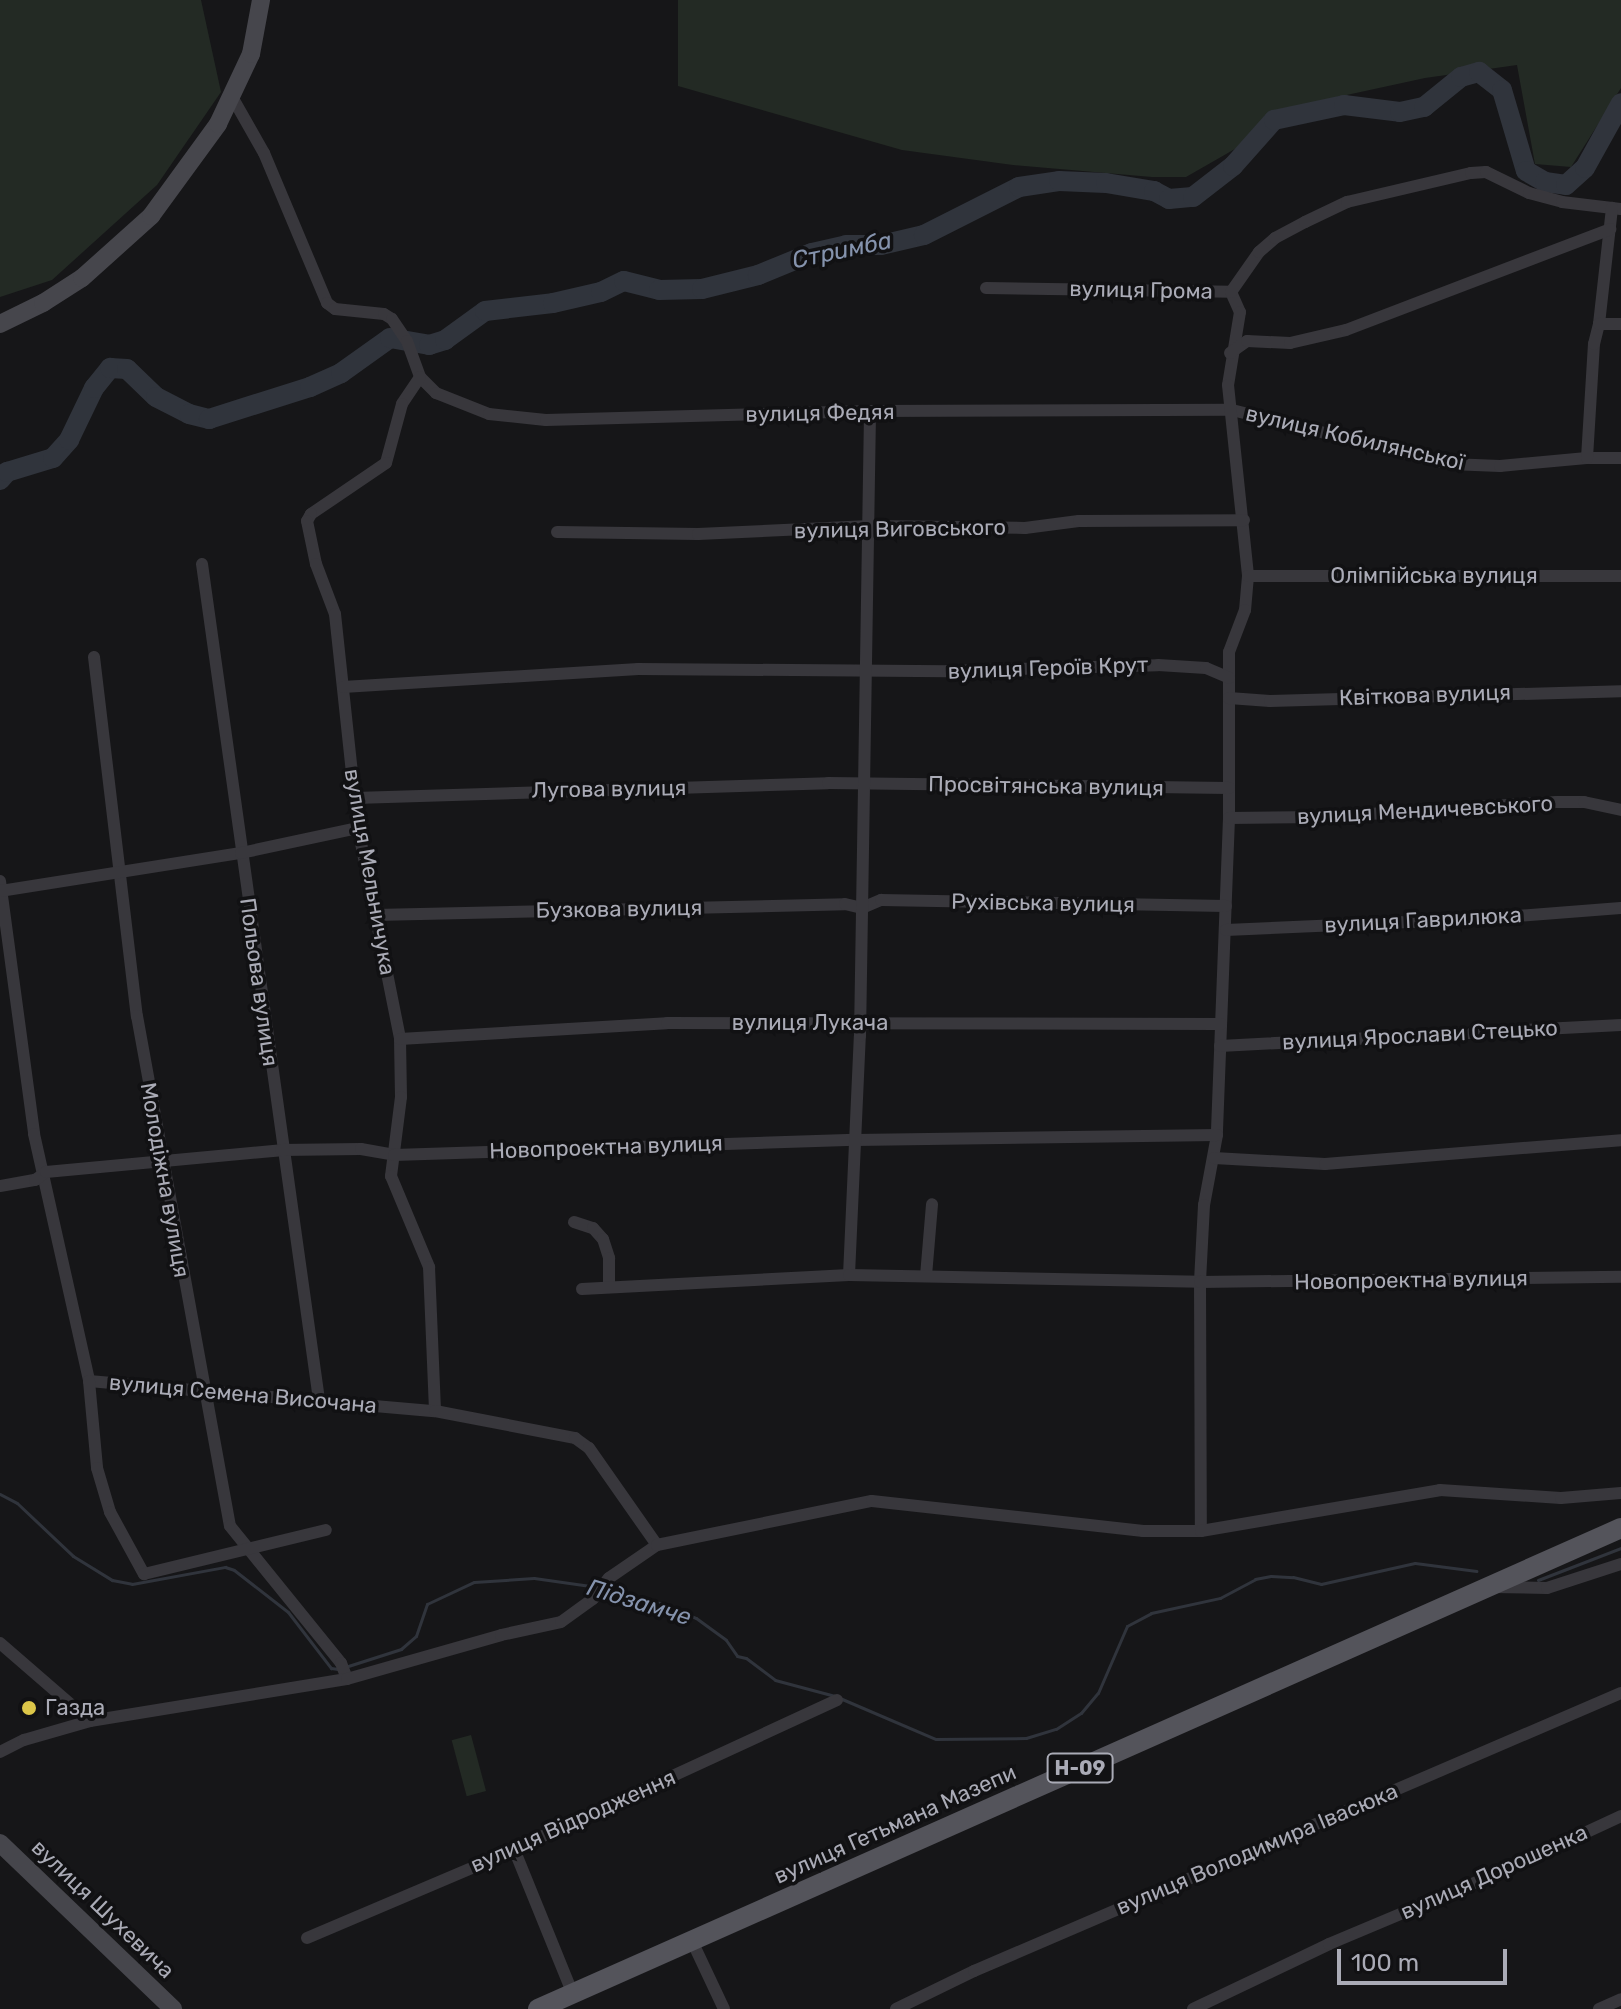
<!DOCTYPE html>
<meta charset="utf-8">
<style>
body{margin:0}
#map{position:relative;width:1621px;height:2009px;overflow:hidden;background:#161618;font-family:Rubik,sans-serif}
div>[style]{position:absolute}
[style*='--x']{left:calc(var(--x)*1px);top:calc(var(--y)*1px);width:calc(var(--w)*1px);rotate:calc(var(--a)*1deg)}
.green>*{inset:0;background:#232a24;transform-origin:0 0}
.stream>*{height:3px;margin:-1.5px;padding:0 1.5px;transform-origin:1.5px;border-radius:1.5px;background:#30343c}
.river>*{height:20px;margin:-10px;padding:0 10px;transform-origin:10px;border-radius:10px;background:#30343c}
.minor>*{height:12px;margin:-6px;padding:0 6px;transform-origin:6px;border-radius:6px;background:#38373c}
.secondary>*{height:18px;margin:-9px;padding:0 9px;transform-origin:9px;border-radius:9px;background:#46464c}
.primary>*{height:20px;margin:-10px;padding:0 10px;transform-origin:10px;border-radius:10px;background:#54545b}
.dots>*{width:22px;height:22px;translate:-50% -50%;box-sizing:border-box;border:4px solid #111113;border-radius:50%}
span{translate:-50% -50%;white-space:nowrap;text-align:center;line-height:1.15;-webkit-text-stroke:7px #111113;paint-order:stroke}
.shield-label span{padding:2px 6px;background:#111113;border:2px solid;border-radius:6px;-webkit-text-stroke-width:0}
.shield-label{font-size:20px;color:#aaabb6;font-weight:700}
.street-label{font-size:22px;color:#aaabb6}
.poi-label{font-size:22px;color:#aaabb6}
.left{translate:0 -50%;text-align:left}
.water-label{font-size:24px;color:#8593ad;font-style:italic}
.scale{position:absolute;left:1337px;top:1949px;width:170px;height:36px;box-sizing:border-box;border:4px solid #aaabb6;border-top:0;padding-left:10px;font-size:24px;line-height:28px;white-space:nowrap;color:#aaabb6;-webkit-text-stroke:6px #111113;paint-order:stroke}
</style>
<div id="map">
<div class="green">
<i style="clip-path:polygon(0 0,201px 0,221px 92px,157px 185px,52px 280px,0 297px)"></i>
<i style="clip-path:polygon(678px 0,1621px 0,1621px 88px,1571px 167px,1535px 164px,1517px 65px,1425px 78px,1319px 101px,1186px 177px,1152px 177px,1013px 165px,902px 150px,678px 86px)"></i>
<i style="left:471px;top:1735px;width:58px;height:20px;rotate:75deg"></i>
</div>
<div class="stream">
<i style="--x:0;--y:1494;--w:19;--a:28"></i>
<i style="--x:17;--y:1503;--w:77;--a:43.4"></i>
<i style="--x:73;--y:1556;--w:46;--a:31.6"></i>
<i style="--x:112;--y:1580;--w:20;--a:11"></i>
<i style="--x:132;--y:1584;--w:95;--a:-10.4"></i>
<i style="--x:225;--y:1567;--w:9;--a:18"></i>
<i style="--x:234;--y:1570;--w:68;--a:37.9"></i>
<i style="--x:288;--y:1612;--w:71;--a:52.5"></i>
<i style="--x:331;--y:1668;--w:7;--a:8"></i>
<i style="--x:1538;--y:1580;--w:89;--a:-21.1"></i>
<i style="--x:604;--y:1589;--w:61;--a:14.3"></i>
<i style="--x:663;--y:1604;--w:36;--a:23"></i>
<i style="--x:696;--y:1618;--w:37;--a:36"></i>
<i style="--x:726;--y:1640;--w:19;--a:55"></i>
<i style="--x:737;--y:1656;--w:9;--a:13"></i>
<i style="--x:746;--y:1658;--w:36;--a:37"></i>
<i style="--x:775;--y:1680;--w:62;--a:14.9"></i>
<i style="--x:345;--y:1667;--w:59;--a:-17.8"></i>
<i style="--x:401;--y:1649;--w:20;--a:-41"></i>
<i style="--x:416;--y:1636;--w:34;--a:-71"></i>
<i style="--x:427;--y:1604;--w:52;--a:-25.1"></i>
<i style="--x:474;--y:1582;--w:60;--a:-3.8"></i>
<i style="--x:534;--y:1578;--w:64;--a:8.1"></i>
<i style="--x:842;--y:1699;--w:102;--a:23.1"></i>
<i style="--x:936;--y:1739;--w:90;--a:-0.6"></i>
<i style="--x:1026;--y:1738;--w:31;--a:-17"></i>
<i style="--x:1056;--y:1729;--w:30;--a:-33"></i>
<i style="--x:1081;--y:1713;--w:26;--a:-50"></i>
<i style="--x:1098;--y:1693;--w:73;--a:-66.6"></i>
<i style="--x:1127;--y:1626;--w:27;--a:-28"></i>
<i style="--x:1151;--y:1613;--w:71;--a:-12.3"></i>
<i style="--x:1220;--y:1598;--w:40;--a:-28"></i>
<i style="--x:1255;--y:1579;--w:16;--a:-11"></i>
<i style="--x:1271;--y:1576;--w:22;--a:3"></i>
<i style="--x:1293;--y:1577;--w:29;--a:14"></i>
<i style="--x:1321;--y:1584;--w:96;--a:-12.6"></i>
<i style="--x:1415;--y:1563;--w:62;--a:7.5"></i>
</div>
<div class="river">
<i style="--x:0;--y:480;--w:11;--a:-49"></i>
<i style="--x:7;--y:472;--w:48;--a:-16.9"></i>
<i style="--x:53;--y:458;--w:24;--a:-48"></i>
<i style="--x:69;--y:440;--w:58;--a:-64.3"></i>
<i style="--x:94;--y:388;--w:26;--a:-51"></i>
<i style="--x:110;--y:368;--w:17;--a:3"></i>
<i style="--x:127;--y:369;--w:40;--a:44"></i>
<i style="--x:156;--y:397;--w:37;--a:27"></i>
<i style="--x:189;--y:414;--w:21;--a:14"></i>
<i style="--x:209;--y:419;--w:106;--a:-17.6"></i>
<i style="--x:310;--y:387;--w:34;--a:-24"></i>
<i style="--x:341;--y:373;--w:60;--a:-35.5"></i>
<i style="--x:390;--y:338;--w:40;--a:10"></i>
<i style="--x:429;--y:345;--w:17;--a:-17"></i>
<i style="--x:445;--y:340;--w:49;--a:-35.9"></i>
<i style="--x:485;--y:311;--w:68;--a:-6.7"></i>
<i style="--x:553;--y:303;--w:49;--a:-12.9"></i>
<i style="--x:601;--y:292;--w:25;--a:-26"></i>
<i style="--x:624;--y:281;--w:36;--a:14"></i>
<i style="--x:659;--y:290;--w:43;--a:-1.3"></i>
<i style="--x:702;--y:289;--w:58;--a:-14"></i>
<i style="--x:758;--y:275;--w:58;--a:-22.2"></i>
<i style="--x:812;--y:253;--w:35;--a:-13"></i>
<i style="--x:846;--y:245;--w:35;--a:0"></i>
<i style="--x:881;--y:245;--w:44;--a:-13.1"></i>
<i style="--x:924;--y:235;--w:106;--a:-26.8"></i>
<i style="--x:1019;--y:187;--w:40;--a:-8.5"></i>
<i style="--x:1059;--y:181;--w:47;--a:2.4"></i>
<i style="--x:1106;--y:183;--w:49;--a:9.5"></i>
<i style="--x:1154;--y:191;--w:17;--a:28"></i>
<i style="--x:1169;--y:199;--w:24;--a:-5"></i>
<i style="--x:1193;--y:197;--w:51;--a:-37.8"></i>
<i style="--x:1233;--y:166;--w:62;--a:-48.3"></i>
<i style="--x:1274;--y:120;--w:72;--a:-12.1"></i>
<i style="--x:1344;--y:105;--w:56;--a:7.1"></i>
<i style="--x:1400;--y:112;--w:25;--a:-12"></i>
<i style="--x:1424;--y:107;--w:48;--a:-39"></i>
<i style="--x:1461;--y:77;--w:19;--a:-16"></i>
<i style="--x:1479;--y:72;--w:29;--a:38"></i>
<i style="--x:1502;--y:90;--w:84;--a:73.5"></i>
<i style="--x:1526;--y:171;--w:22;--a:30"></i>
<i style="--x:1545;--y:182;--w:21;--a:8"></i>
<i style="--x:1566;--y:185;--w:25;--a:-42"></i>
<i style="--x:1585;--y:168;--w:74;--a:-61"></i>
</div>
<div class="minor">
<i style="--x:231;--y:95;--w:67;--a:60.4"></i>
<i style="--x:264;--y:153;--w:163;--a:67.2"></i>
<i style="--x:327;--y:303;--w:10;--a:37"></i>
<i style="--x:335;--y:309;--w:49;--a:5.8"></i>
<i style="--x:384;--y:314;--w:9;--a:32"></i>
<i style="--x:392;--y:319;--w:27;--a:56"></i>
<i style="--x:407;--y:341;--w:38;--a:70"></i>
<i style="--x:420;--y:377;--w:23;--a:45"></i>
<i style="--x:436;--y:393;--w:57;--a:21.6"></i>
<i style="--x:489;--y:414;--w:57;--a:6"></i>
<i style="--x:546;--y:420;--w:324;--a:-1.6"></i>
<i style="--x:870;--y:411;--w:362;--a:-0.2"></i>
<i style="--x:1232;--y:410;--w:225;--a:13.9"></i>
<i style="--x:1450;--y:464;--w:50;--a:2.3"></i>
<i style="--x:1500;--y:466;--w:87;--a:-5.3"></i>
<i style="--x:1587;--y:458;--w:34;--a:0"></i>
<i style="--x:986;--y:288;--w:245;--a:0.9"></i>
<i style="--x:1231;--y:292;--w:22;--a:66"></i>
<i style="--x:1240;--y:312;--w:74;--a:99.3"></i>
<i style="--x:1228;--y:385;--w:192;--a:84"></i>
<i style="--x:1248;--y:576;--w:34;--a:95"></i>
<i style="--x:1245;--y:610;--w:45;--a:110.9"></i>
<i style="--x:1229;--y:652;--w:166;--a:90"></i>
<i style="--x:1229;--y:818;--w:317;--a:92.2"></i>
<i style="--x:1217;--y:1135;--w:71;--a:100.5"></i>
<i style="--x:1204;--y:1205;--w:77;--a:93"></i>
<i style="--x:1200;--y:1282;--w:249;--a:89.8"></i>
<i style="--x:1231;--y:292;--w:49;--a:-55"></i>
<i style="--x:1259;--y:252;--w:21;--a:-41"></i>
<i style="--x:1275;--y:238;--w:34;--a:-28"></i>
<i style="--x:1305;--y:222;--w:47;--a:-25.5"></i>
<i style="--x:1347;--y:202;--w:127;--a:-13.2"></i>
<i style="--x:1471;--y:173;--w:15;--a:-4"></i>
<i style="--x:1486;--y:172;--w:48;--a:26"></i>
<i style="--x:1529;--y:193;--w:34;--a:15"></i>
<i style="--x:1562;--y:202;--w:59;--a:6.8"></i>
<i style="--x:1599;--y:324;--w:117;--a:-83.6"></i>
<i style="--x:1230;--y:353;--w:21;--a:-35"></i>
<i style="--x:1247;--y:341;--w:43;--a:2.7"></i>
<i style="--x:1290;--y:343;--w:57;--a:-13.1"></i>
<i style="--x:1346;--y:330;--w:283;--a:-20.9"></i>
<i style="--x:420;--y:377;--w:32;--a:124"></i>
<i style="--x:402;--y:404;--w:61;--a:105.2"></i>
<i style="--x:386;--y:463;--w:91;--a:145.8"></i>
<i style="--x:311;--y:514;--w:8;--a:120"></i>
<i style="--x:307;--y:521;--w:44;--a:78.2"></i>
<i style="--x:316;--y:564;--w:53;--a:69.2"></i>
<i style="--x:335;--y:614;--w:215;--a:83.9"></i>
<i style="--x:358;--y:828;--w:215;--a:78.7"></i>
<i style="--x:400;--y:1039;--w:58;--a:89"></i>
<i style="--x:401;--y:1097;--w:80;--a:97.2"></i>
<i style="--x:391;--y:1176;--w:99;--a:67.3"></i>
<i style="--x:429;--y:1267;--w:144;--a:87.6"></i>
<i style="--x:1587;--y:458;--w:114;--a:-86.5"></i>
<i style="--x:1594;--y:344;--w:21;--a:-76"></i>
<i style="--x:1599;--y:324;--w:22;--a:0"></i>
<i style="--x:557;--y:532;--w:141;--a:0.8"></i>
<i style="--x:698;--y:534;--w:172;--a:-2.7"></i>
<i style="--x:870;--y:526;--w:155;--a:0.7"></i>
<i style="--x:1025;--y:528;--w:54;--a:-7.4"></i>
<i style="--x:1079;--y:521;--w:165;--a:-0.3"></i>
<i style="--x:202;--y:564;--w:844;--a:82.03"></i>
<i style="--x:1248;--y:576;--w:373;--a:0"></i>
<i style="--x:94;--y:657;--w:362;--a:83.2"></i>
<i style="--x:137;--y:1016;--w:518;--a:79.67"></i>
<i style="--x:230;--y:1526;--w:176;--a:51"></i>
<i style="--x:341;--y:1663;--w:17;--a:69"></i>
<i style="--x:343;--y:687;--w:296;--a:-3.5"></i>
<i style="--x:638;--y:669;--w:310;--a:0.4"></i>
<i style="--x:948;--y:671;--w:210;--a:-1.6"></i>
<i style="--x:1158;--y:665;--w:48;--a:3.6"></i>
<i style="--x:1206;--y:668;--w:25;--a:23"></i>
<i style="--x:1229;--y:698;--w:41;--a:4.2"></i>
<i style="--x:1270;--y:701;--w:351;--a:-1.6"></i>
<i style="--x:355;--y:798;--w:473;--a:-1.8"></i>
<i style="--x:828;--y:783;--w:401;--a:0.7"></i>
<i style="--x:1229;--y:818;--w:94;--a:-0.6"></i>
<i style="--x:1323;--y:817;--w:234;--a:-3.7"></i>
<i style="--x:1557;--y:802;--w:27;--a:0"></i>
<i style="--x:1584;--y:802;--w:38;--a:12"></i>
<i style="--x:0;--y:881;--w:255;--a:82.3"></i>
<i style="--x:34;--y:1134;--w:253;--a:77.4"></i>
<i style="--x:89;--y:1381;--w:347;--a:5"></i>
<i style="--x:435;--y:1411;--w:143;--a:10.9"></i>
<i style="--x:575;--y:1438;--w:17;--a:36"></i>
<i style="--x:589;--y:1448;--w:118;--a:55"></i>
<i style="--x:0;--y:891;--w:244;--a:-9"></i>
<i style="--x:241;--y:853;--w:120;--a:-12.1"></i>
<i style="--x:375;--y:915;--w:470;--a:-1.3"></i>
<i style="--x:845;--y:904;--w:17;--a:13"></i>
<i style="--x:862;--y:908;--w:21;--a:-23"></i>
<i style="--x:881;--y:900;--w:345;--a:1"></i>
<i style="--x:1226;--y:930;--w:252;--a:-2.5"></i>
<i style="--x:1478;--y:919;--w:143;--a:-4.4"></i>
<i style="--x:400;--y:1039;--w:267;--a:-3.4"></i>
<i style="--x:667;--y:1023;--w:554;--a:0.1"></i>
<i style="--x:1220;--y:1046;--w:402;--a:-3"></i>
<i style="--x:1214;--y:1158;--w:111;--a:3.1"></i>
<i style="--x:1325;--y:1164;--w:297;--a:-4.6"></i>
<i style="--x:0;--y:1186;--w:36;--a:-10"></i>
<i style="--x:35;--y:1180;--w:14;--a:-36"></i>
<i style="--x:46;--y:1172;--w:236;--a:-5.3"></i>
<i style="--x:281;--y:1150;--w:80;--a:-0.7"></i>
<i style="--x:361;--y:1149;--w:34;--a:10"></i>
<i style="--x:394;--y:1155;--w:461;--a:-1.9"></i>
<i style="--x:855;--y:1140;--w:362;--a:-0.8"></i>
<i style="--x:574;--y:1222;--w:20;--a:18"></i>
<i style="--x:593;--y:1228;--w:15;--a:48"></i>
<i style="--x:603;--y:1239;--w:20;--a:72"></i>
<i style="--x:609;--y:1258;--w:29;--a:90"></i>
<i style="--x:849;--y:1275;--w:239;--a:-87.4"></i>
<i style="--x:860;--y:1036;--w:625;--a:-89.08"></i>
<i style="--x:926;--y:1276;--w:72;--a:-85.2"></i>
<i style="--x:582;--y:1289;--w:267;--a:-3"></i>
<i style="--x:849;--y:1275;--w:351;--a:1.1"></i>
<i style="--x:1200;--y:1282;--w:421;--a:-0.7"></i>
<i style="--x:89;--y:1381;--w:87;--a:84.7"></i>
<i style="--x:97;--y:1468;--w:46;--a:73.5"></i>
<i style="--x:110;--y:1512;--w:71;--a:61.3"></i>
<i style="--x:144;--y:1574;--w:187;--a:-13.6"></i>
<i style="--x:1492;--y:1587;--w:55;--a:1"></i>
<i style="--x:1547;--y:1588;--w:78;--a:-18"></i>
<i style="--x:0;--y:1643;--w:119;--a:40.9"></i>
<i style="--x:0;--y:1752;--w:27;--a:-27"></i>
<i style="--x:24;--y:1740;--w:69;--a:-16.1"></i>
<i style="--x:90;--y:1721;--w:260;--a:-9.3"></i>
<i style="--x:347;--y:1679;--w:160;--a:-15.9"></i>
<i style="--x:501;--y:1635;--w:61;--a:-12.2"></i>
<i style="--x:561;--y:1622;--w:39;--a:-36"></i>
<i style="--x:593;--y:1599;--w:26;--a:-53"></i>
<i style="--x:609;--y:1578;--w:58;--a:-34.5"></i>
<i style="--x:657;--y:1545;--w:219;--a:-11.6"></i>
<i style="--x:872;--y:1501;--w:273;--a:6.3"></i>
<i style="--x:1143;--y:1531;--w:58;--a:0"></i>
<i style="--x:1201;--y:1531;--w:242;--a:-9.7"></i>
<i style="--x:1440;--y:1490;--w:121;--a:3.8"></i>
<i style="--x:1561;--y:1498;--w:60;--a:-4.8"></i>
<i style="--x:514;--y:1849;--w:157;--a:67.9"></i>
<i style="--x:307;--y:1938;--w:202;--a:-23"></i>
<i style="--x:493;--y:1859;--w:379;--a:-24.8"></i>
<i style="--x:692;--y:1941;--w:75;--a:64.8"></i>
<i style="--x:896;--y:2009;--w:87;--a:-26"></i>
<i style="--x:974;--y:1971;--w:704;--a:-23.25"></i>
<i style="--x:1193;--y:2009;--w:151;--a:-25.5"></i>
<i style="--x:1329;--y:1944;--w:193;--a:-22.8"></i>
<i style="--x:1507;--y:1869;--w:126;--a:-24.9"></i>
<i style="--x:1599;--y:2009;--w:24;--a:-24"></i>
</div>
<div class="secondary">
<i style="--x:0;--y:324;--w:48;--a:-26"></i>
<i style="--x:43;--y:303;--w:46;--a:-32.7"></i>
<i style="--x:82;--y:278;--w:93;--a:-41.9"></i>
<i style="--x:151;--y:216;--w:114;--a:-53.9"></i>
<i style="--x:218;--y:124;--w:77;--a:-64.8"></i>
<i style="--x:251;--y:54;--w:55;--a:-79.5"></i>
<i style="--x:0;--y:1843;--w:240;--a:43.8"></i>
</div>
<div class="primary">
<i style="--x:538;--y:2009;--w:1185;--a:-23.95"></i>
</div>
<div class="dots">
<i style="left:29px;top:1708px;background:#dcc649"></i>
</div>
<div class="shield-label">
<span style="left:1080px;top:1768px">Н-09</span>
</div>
<div class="street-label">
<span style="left:1141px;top:290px;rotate:1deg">вулиця Грома</span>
<span style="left:820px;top:413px;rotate:-1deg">вулиця Федяя</span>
<span style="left:1355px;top:438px;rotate:13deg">вулиця Кобилянської</span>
<span style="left:900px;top:529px;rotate:-1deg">вулиця Виговського</span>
<span style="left:1434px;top:576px">Олімпійська вулиця</span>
<span style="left:1048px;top:668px;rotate:-2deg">вулиця Героїв Крут</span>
<span style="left:1425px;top:695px;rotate:-2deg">Квіткова вулиця</span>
<span style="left:1046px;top:786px;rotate:1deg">Просвітянська вулиця</span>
<span style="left:609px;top:789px;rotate:-1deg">Лугова вулиця</span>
<span style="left:1425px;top:810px;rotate:-3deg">вулиця Мендичевського</span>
<span style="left:370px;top:872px;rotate:80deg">вулиця Мельничука</span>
<span style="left:1043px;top:903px;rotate:1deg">Рухівська вулиця</span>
<span style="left:619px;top:909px;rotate:-1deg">Бузкова вулиця</span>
<span style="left:1423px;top:920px;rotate:-3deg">вулиця Гаврилюка</span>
<span style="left:259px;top:982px;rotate:82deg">Польова вулиця</span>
<span style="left:810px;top:1023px">вулиця Лукача</span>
<span style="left:1420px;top:1035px;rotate:-3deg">вулиця Ярослави Стецько</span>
<span style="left:606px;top:1147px;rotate:-2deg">Новопроектна вулиця</span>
<span style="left:165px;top:1180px;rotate:80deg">Молодіжна вулиця</span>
<span style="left:1411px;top:1280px;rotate:-1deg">Новопроектна вулиця</span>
<span style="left:243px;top:1394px;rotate:5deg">вулиця Семена Височана</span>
<span style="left:573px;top:1821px;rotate:-24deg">вулиця Відродження</span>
<span style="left:895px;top:1824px;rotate:-24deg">вулиця Гетьмана Мазепи</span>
<span style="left:1257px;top:1849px;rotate:-23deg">вулиця Володимира Івасюка</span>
<span style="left:1494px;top:1872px;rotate:-24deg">вулиця Дорошенка</span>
<span style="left:103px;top:1909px;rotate:44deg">вулиця Шухевича</span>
</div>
<div class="poi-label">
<span class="left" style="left:45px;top:1708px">Газда</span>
</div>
<div class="water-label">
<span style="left:842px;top:251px;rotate:-12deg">Стримба</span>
<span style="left:639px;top:1603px;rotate:17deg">Підзамче</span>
</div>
<div class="scale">100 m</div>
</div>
